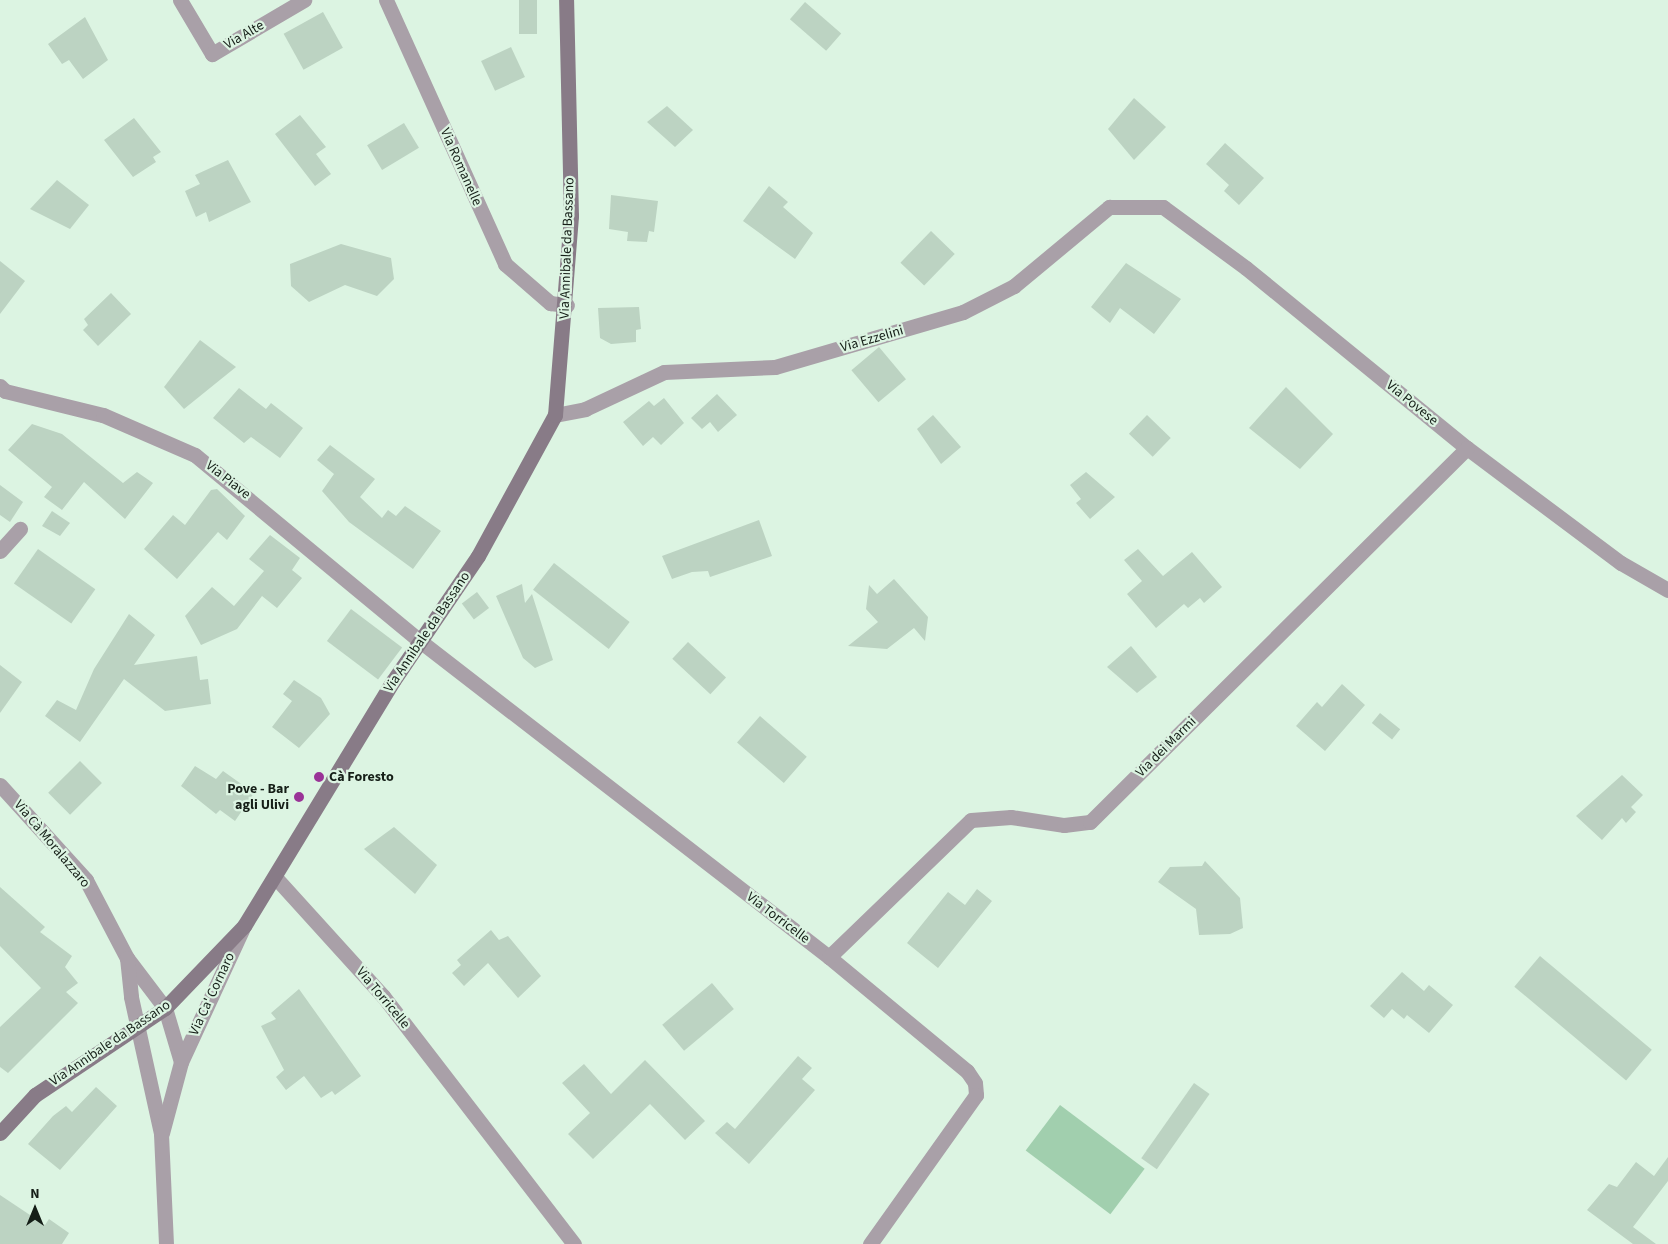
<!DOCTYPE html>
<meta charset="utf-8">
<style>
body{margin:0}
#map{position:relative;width:1668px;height:1244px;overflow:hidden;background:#dcf4e2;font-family:"Source Sans 3",sans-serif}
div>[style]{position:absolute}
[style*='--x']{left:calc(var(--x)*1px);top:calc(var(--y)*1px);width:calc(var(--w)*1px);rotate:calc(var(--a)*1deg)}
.green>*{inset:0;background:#a1cfae;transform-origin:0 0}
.building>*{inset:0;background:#bcd3c2;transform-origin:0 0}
.street>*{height:15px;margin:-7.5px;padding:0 7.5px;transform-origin:7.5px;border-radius:7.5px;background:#a9a0a8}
.secondary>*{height:15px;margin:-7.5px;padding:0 7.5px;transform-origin:7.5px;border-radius:7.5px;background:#887b87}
.dots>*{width:14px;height:14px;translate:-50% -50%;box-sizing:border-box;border:2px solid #dcf4e2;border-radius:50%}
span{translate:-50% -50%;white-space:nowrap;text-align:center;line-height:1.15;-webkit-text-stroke:4.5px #dcf4e2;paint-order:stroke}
.street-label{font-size:14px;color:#151e17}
.poi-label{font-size:14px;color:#151e17;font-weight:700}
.left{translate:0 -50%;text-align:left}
.right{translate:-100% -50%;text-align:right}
.north{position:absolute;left:10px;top:1184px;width:50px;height:50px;-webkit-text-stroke:4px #dcf4e2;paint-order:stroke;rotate:0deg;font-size:14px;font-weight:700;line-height:20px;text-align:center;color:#151e17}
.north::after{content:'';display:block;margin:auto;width:18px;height:22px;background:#151e17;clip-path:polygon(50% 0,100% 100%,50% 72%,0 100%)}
</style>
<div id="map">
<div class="green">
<i style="left:1060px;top:1105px;width:106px;height:57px;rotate:37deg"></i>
</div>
<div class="building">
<i style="left:519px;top:0;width:18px;height:34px"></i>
<i style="left:805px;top:2px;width:48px;height:23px;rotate:41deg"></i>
<i style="left:323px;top:12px;width:41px;height:45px;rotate:61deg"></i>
<i style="clip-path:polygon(85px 17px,108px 60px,83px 79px,69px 60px,62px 64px,48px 44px)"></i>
<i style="left:511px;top:47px;width:33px;height:33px;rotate:65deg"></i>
<i style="clip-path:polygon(1134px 98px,1166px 127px,1134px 160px,1108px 129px)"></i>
<i style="clip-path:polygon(667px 106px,693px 130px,675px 147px,647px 122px)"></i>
<i style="clip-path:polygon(300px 115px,326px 147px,316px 154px,331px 174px,315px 186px,275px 134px)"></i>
<i style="clip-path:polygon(134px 118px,161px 152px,153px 157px,156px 162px,133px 177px,104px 140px)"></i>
<i style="left:404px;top:123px;width:29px;height:43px;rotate:59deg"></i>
<i style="clip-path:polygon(1225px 143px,1264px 178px,1239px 205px,1224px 191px,1229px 185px,1206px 164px)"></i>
<i style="clip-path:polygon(228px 160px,251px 202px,209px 222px,206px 212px,196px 217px,185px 191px,200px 184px,195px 175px)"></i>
<i style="clip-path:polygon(57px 180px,89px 205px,70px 229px,30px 209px)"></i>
<i style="clip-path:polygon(769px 186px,788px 202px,783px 207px,813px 233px,795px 259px,743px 221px)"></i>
<i style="clip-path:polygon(611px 195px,658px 201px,654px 232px,649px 231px,647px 242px,627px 241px,628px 232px,609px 229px)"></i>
<i style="left:931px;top:231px;width:33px;height:44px;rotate:44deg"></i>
<i style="clip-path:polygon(341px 244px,391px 258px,394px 279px,377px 296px,345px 285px,309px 302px,291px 286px,290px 264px)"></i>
<i style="clip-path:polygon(0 261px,25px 281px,0 314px)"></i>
<i style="clip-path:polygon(1126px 263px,1181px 299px,1154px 334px,1120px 308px,1110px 323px,1091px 307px)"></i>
<i style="clip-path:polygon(111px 293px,131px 314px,98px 346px,83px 330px,88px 325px,84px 319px)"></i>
<i style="clip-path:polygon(639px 307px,641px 329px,636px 330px,636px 342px,611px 344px,600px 338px,598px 308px)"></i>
<i style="clip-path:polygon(200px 340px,236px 367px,184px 409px,164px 387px)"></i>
<i style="left:879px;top:347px;width:42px;height:36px;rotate:50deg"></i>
<i style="clip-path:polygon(1286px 387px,1333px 434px,1300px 469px,1249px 428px)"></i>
<i style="clip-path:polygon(239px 388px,266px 409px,271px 403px,303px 428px,280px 458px,251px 437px,244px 443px,213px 418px)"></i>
<i style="clip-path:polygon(717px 394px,737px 415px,718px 432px,710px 422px,702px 429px,691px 418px)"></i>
<i style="clip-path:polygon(664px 398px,684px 423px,661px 445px,653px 437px,643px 446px,623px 422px,649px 401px,654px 406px)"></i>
<i style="clip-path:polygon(933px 415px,961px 447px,941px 464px,917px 429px)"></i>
<i style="left:1147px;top:415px;width:33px;height:26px;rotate:44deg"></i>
<i style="clip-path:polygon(32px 424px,62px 434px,123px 483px,137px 472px,153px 483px,125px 519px,84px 482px,62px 510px,44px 497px,52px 487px,8px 450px)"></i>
<i style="clip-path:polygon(330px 445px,375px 479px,360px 497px,382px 518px,388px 510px,396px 516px,405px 506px,441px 531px,413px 569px,349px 522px,322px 491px,334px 474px,317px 460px)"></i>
<i style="clip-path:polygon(1086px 472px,1115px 497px,1090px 519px,1076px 503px,1081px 499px,1070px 485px)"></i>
<i style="clip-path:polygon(0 485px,23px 502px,10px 522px,0 515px)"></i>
<i style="clip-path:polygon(217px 489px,245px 516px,227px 540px,218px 532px,177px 579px,144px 549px,173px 515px,185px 525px,211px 490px)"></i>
<i style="clip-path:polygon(52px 511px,70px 523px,60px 536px,42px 526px)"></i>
<i style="clip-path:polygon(759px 520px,772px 556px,710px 577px,708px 571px,692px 572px,672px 579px,662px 556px)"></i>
<i style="clip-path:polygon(270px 535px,300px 558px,292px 570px,302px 578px,277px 608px,262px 596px,237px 629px,201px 645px,185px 616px,212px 587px,234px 606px,264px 571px,249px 559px)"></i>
<i style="left:38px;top:549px;width:70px;height:42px;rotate:35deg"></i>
<i style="clip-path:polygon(1138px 549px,1163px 576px,1192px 552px,1222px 587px,1204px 603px,1200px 598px,1188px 608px,1184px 604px,1156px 628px,1127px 594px,1142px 581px,1124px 560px)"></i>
<i style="left:554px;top:563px;width:96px;height:34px;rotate:38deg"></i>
<i style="clip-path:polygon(894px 579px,928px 617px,925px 641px,914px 628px,887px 649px,848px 646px,878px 622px,866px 609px,869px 585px,877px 594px)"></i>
<i style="clip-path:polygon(522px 584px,525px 603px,532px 594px,553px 660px,535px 668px,523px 658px,496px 596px)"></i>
<i style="left:477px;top:592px;width:20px;height:19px;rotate:53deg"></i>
<i style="left:351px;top:609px;width:64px;height:40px;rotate:37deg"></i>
<i style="clip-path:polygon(129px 614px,155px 635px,134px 665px,197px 656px,200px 680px,208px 679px,211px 704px,165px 711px,124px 679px,80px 742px,45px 716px,57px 700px,76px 710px,94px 669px)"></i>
<i style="left:688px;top:642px;width:52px;height:23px;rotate:43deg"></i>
<i style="clip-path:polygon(1131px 646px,1157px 677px,1137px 693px,1107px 667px)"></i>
<i style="clip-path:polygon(0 665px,22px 682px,0 713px)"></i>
<i style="clip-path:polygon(294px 680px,321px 698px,330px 714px,299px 748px,272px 727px,292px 701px,283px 694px)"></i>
<i style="clip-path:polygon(1342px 684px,1365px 705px,1325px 751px,1296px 726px,1317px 702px,1322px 707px)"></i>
<i style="left:1380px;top:713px;width:26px;height:13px;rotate:39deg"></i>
<i style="left:760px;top:716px;width:62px;height:35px;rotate:41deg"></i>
<i style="left:80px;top:761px;width:31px;height:45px;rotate:45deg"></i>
<i style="clip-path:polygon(195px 766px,216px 779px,223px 771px,254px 793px,235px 821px,220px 810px,216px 814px,181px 786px)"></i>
<i style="clip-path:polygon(1622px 775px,1643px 795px,1631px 807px,1636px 812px,1626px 823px,1622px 818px,1602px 840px,1576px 816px)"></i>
<i style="clip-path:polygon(394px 827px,437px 865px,415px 894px,364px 849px)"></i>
<i style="clip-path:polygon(1205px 861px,1240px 898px,1243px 928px,1230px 934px,1199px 935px,1196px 909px,1158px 882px,1170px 867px,1202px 866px)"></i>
<i style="clip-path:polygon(0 887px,45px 927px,40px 932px,72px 956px,65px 967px,78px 983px,66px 992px,78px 1003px,8px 1073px,0 1067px,0 1027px,41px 988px,0 946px)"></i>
<i style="clip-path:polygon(977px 889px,992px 901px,938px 968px,907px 943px,948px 892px,965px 905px)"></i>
<i style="clip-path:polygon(491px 930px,499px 940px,508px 936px,541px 976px,518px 998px,488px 963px,464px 986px,452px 973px,461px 965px,457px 960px)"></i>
<i style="left:1540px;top:956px;width:146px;height:40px;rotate:40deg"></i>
<i style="clip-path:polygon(1402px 972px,1424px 991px,1429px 985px,1453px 1005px,1429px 1033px,1407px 1015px,1404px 1019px,1392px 1009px,1384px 1018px,1370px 1006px)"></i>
<i style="left:712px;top:983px;width:34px;height:65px;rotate:50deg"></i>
<i style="clip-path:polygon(299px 989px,361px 1076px,335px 1095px,332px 1091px,321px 1098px,304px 1076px,286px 1090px,276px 1077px,284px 1070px,261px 1026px,276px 1019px,271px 1013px)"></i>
<i style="clip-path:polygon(798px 1056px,812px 1068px,802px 1079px,815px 1090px,749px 1164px,715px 1133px,727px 1122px,735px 1129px)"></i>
<i style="clip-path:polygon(645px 1060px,705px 1121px,685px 1140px,650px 1104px,593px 1159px,568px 1134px,590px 1113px,562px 1083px,584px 1064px,611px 1094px)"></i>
<i style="left:1194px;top:1083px;width:19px;height:92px;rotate:35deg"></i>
<i style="clip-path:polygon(96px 1087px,117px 1106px,60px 1170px,28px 1144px,53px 1116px,66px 1106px,72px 1112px)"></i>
<i style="clip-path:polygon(1668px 1157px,1668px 1181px,1633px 1227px,1656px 1244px,1633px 1244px,1587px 1210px,1609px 1184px,1617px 1187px,1636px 1162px,1654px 1176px)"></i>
<i style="clip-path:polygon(0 1195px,45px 1225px,49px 1219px,69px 1233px,62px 1244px,0 1244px)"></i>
</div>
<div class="street">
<i style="--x:180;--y:0;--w:63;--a:59.3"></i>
<i style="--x:212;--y:54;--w:107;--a:-30.4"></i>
<i style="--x:386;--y:0;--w:290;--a:65.7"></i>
<i style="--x:505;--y:264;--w:60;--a:40.9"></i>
<i style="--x:550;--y:303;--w:17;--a:7"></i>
<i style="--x:0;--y:386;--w:7;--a:45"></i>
<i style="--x:5;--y:391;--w:101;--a:13.8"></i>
<i style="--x:103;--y:415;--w:100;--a:23.5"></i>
<i style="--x:195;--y:455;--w:292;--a:39.6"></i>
<i style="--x:420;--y:641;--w:517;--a:37.69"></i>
<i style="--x:829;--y:957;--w:179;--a:39.6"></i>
<i style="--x:967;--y:1071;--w:14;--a:56"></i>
<i style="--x:975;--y:1083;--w:12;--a:85"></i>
<i style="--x:976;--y:1095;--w:183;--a:125.4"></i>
<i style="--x:555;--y:415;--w:31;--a:-11"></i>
<i style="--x:585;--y:409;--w:87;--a:-25.1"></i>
<i style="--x:664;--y:372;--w:111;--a:-2.6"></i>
<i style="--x:775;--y:367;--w:196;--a:-16.3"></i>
<i style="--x:963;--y:312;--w:57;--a:-27"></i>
<i style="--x:1014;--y:286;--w:124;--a:-39.7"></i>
<i style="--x:1109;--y:207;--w:54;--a:0"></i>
<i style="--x:1163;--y:207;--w:103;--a:36.3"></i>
<i style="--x:1246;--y:268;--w:285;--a:39.2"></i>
<i style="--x:1467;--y:448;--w:192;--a:36.8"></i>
<i style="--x:1621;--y:563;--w:54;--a:29.9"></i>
<i style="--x:0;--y:551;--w:30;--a:-48"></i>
<i style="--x:0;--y:785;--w:128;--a:47.8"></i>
<i style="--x:86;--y:880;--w:88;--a:62.3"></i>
<i style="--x:127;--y:958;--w:63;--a:52.8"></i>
<i style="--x:165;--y:1008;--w:56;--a:73.5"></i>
<i style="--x:275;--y:877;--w:161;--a:47.8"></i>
<i style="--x:383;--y:996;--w:313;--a:52.4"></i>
<i style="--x:829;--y:957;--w:197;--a:-44"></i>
<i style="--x:971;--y:820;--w:40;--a:-4.3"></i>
<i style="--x:1011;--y:817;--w:54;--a:8.6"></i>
<i style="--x:1064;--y:825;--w:26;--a:-7"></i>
<i style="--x:1090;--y:822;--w:531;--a:-44.77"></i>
<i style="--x:127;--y:958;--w:39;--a:84"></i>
<i style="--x:131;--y:997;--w:140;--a:77.6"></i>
<i style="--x:161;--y:1134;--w:110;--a:87.4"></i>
<i style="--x:162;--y:1133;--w:73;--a:-75"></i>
<i style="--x:181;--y:1062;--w:145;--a:-65.2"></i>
</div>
<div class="secondary">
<i style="--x:0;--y:1133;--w:52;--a:-47.4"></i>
<i style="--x:35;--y:1095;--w:156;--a:-33.8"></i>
<i style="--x:165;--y:1008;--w:114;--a:-46.1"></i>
<i style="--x:244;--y:926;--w:287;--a:-58.7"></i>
<i style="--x:393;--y:681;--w:151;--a:-55.8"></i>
<i style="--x:478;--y:556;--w:161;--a:-61.4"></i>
<i style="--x:555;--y:415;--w:200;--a:-85.4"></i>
<i style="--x:571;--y:216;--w:216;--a:-91.3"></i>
</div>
<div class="dots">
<i style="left:319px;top:777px;background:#9a3397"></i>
<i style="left:299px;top:797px;background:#9a3397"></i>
</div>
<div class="street-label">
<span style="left:244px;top:35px;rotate:-30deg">Via Alte</span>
<span style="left:461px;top:167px;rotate:66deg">Via Romanelle</span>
<span style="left:567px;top:248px;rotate:-88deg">Via Annibale da Bassano</span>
<span style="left:872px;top:339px;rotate:-16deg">Via Ezzelini</span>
<span style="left:1412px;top:403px;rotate:39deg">Via Povese</span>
<span style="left:228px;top:480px;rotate:38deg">Via Piave</span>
<span style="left:427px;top:632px;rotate:-56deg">Via Annibale da Bassano</span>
<span style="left:1166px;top:747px;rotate:-45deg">Via dei Marmi</span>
<span style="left:52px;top:844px;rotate:50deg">Via Cà Moralazzaro</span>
<span style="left:778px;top:918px;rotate:37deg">Via Torricelle</span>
<span style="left:212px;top:994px;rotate:-65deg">Via Ca' Cornaro</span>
<span style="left:383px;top:998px;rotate:50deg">Via Torricelle</span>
<span style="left:110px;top:1043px;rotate:-34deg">Via Annibale da Bassano</span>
</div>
<div class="poi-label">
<span class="left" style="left:329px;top:777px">Cà Foresto</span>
<span class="right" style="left:289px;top:797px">Pove - Bar<br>agli Ulivi</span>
</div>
<div class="north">N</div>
</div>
